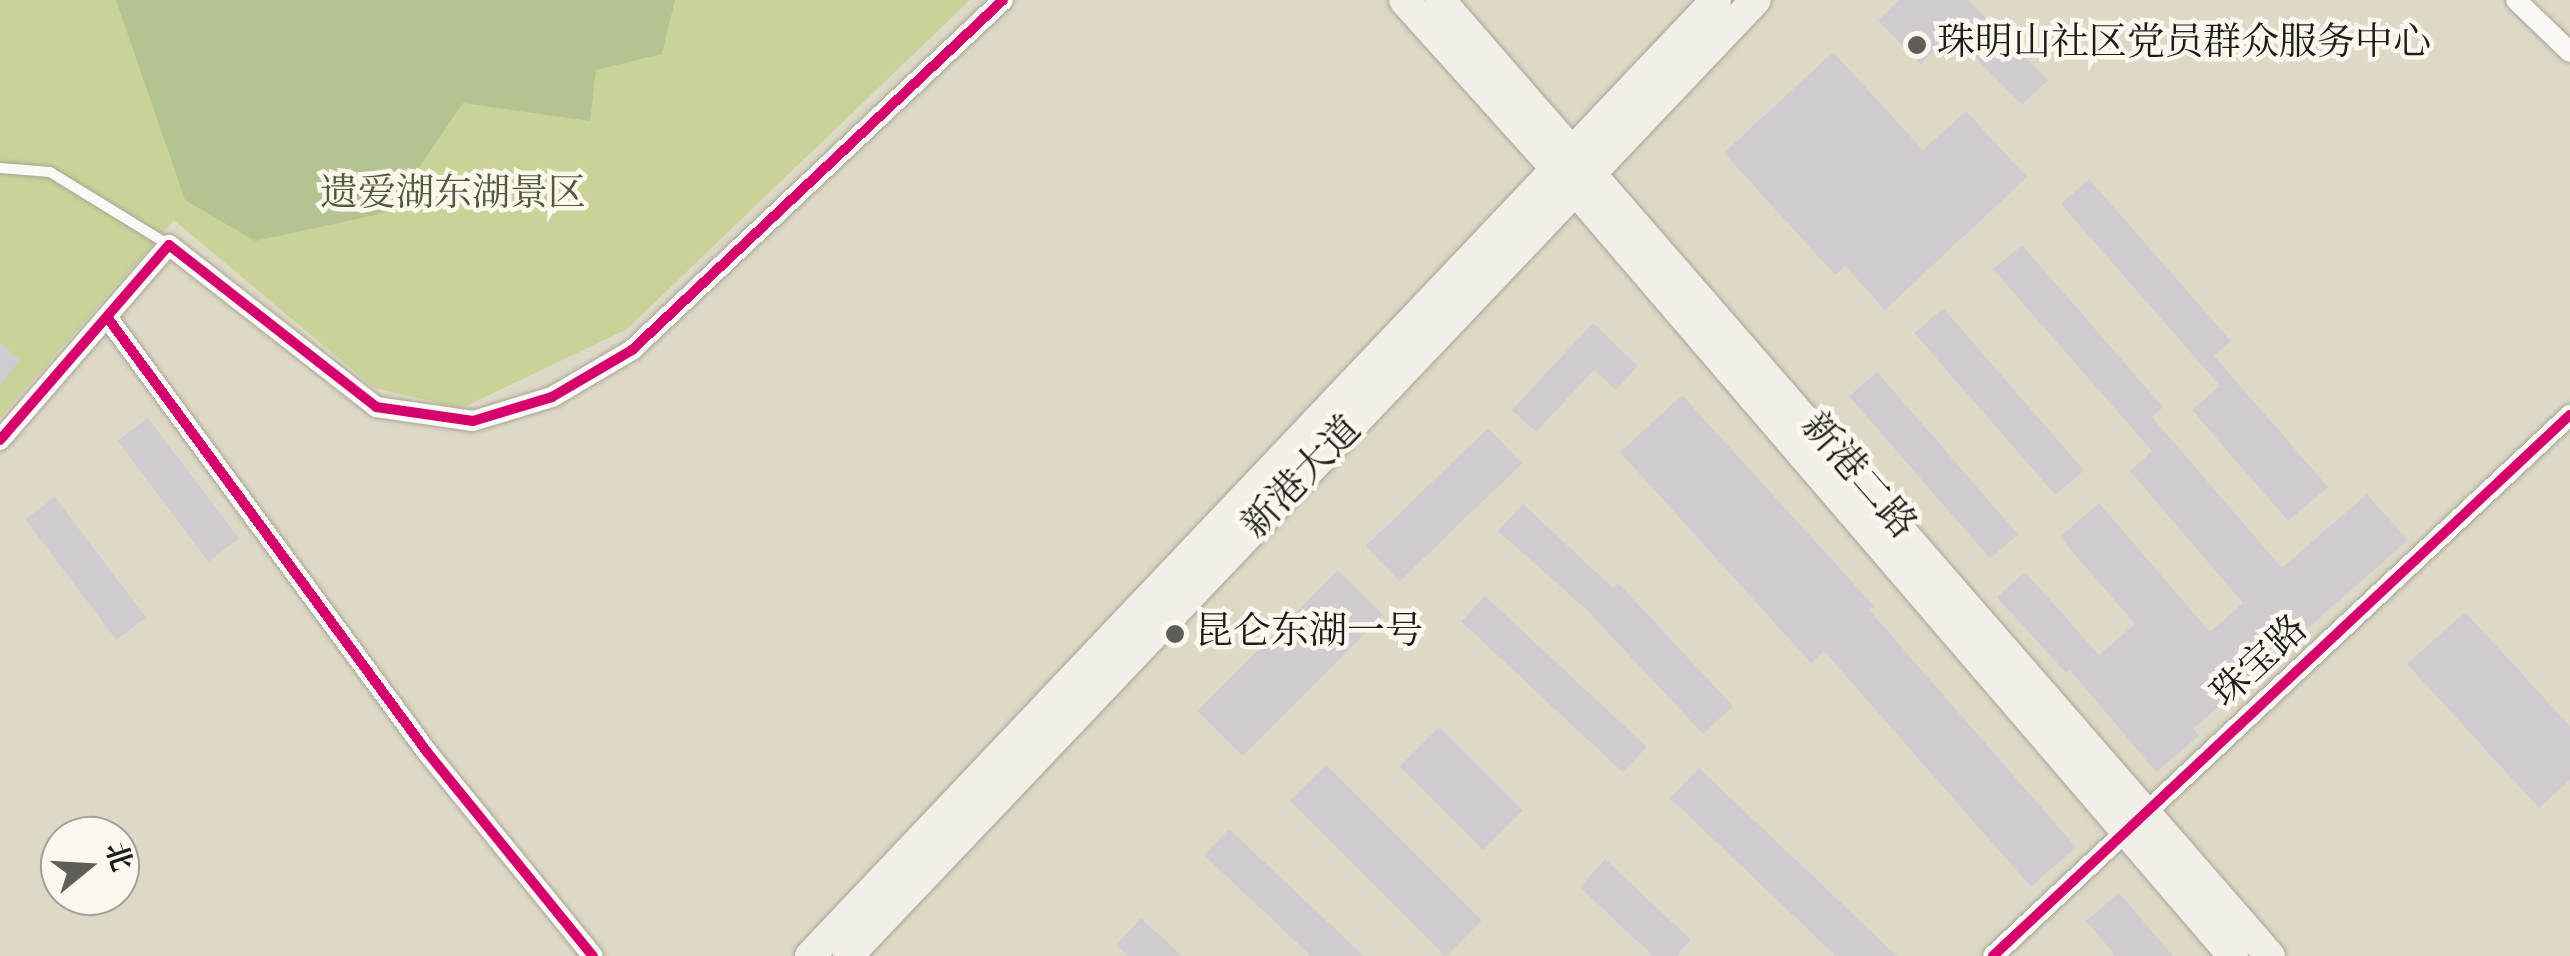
<!DOCTYPE html>
<meta charset="utf-8">
<style>
body{margin:0}
#map{position:relative;width:2570px;height:956px;overflow:hidden;background:#ded9c6;font-family:Vollkorn,"Noto Serif SC",serif}
div>[style]{position:absolute}
[style*='--x']{left:calc(var(--x)*1px);top:calc(var(--y)*1px);width:calc(var(--w)*1px);rotate:calc(var(--a)*1deg)}
.green>*{inset:0;background:#c9d398}
.forest>*{inset:0;background:#b4c391}
.building>*{inset:0;background:#d0cbd1;transform-origin:0 0}
.roads{filter:drop-shadow(0 0 2px #a8a498) drop-shadow(0 0 2px #a8a498)}
.service>*{height:10px;margin:-5px;padding:0 5px;transform-origin:5px;border-radius:5px;background:#faf9f6}
.minor>*{height:20px;margin:-10px;padding:0 10px;transform-origin:10px;border-radius:10px;background:#faf9f6}
.secondary>*{height:30px;margin:-15px;padding:0 15px;transform-origin:15px;border-radius:15px;background:#f2efe8}
.cycleway>*{height:10px;margin:-5px;padding:0 5px;transform-origin:5px;border-radius:5px;background:#d6006c}
.dots>*{width:28px;height:28px;translate:-50% -50%;box-sizing:border-box;border:5px solid #fbf7ec;border-radius:50%}
span{translate:-50% -50%;white-space:nowrap;text-align:center;line-height:1.15;-webkit-text-stroke:9px #fbf7ec;paint-order:stroke}
.poi-label{font-size:38px;color:#1c1c1c}
.left{translate:0 -50%;text-align:left}
.park-label{font-size:38px;color:#525a3a}
.street-label{font-size:38px;color:#1c1c1c}
.north{position:absolute;left:40px;top:816px;width:100px;height:100px;box-sizing:border-box;background:#fbf7ec;border:2px solid #a29f99;border-radius:50%;rotate:72deg;font-size:28px;font-weight:700;line-height:40px;text-align:center;color:#1c1c1c}
.north::after{content:'';display:block;margin:auto;width:35px;height:45px;background:#605e58;clip-path:polygon(50% 0,100% 100%,50% 72%,0 100%)}
</style>
<div id="map">
<div class="green">
<i style="clip-path:polygon(0 0,970px 0,627px 329px,462px 408px,374px 388px,174px 220px,0 418px)"></i>
</div>
<div class="forest">
<i style="clip-path:polygon(116px 0,675px 0,662px 54px,596px 70px,590px 121px,463px 103px,389px 212px,255px 241px,185px 200px)"></i>
</div>
<div class="building">
<i style="clip-path:polygon(1899px 0,1968px 0,2048px 80px,2022px 105px,1951px 33px,1921px 64px,1878px 21px)"></i>
<i style="clip-path:polygon(1833px 52px,1923px 150px,1966px 111px,2027px 177px,1885px 310px,1845px 266px,1835px 275px,1724px 153px)"></i>
<i style="clip-path:polygon(2089px 179px,2231px 341px,2214px 356px,2328px 487px,2288px 521px,2192px 410px,2220px 386px,2061px 204px)"></i>
<i style="clip-path:polygon(2022px 245px,2163px 407px,2152px 417px,2282px 568px,2367px 494px,2408px 540px,2193px 729px,2199px 736px,2156px 772px,2070px 670px,2066px 673px,1997px 597px,2025px 572px,2099px 655px,2135px 624px,2060px 537px,2099px 503px,2210px 632px,2243px 603px,2130px 471px,2152px 451px,1993px 269px)"></i>
<i style="left:1943px;top:308px;width:215px;height:38px;rotate:49deg"></i>
<i style="clip-path:polygon(1593px 323px,1638px 366px,1616px 390px,1594px 370px,1536px 432px,1512px 410px)"></i>
<i style="clip-path:polygon(0 343px,20px 360px,0 385px)"></i>
<i style="left:1877px;top:372px;width:215px;height:37px;rotate:49deg"></i>
<i style="clip-path:polygon(1682px 395px,1874px 606px,1869px 610px,2076px 847px,2031px 887px,1824px 651px,1811px 663px,1620px 452px)"></i>
<i style="left:148px;top:418px;width:151px;height:38px;rotate:53deg"></i>
<i style="left:1488px;top:428px;width:49px;height:170px;rotate:46deg"></i>
<i style="left:55px;top:497px;width:151px;height:37px;rotate:53deg"></i>
<i style="clip-path:polygon(1523px 504px,1613px 588px,1618px 583px,1733px 706px,1703px 734px,1586px 609px,1498px 531px)"></i>
<i style="left:1338px;top:570px;width:64px;height:199px;rotate:45deg"></i>
<i style="left:1485px;top:596px;width:221px;height:35px;rotate:43deg"></i>
<i style="clip-path:polygon(2465px 612px,2570px 726px,2570px 780px,2539px 808px,2407px 664px)"></i>
<i style="left:1439px;top:727px;width:118px;height:56px;rotate:45deg"></i>
<i style="left:1326px;top:765px;width:220px;height:51px;rotate:45deg"></i>
<i style="clip-path:polygon(1699px 768px,1897px 956px,1836px 956px,1670px 798px)"></i>
<i style="clip-path:polygon(1229px 829px,1364px 956px,1311px 956px,1204px 855px)"></i>
<i style="clip-path:polygon(1605px 859px,1691px 940px,1676px 956px,1653px 956px,1580px 887px)"></i>
<i style="clip-path:polygon(2119px 893px,2173px 956px,2116px 956px,2086px 921px)"></i>
<i style="clip-path:polygon(1141px 918px,1182px 956px,1128px 956px,1116px 945px)"></i>
</div>
<div class="roads">
<div class="service">
<i style="--x:0;--y:168;--w:50;--a:4.6"></i>
<i style="--x:50;--y:172;--w:140;--a:31.5"></i>
</div>
<div class="minor">
<i style="--x:2516;--y:0;--w:75;--a:43.9"></i>
<i style="--x:107;--y:317;--w:540;--a:53.66"></i>
<i style="--x:427;--y:752;--w:263;--a:50.9"></i>
<i style="--x:0;--y:440;--w:258;--a:-49.1"></i>
<i style="--x:169;--y:245;--w:263;--a:38"></i>
<i style="--x:376;--y:407;--w:98;--a:8.2"></i>
<i style="--x:473;--y:421;--w:83;--a:-16.9"></i>
<i style="--x:552;--y:397;--w:93;--a:-30.4"></i>
<i style="--x:632;--y:350;--w:510;--a:-43.33"></i>
<i style="--x:1993;--y:956;--w:791;--a:-43.16"></i>
</div>
<div class="secondary">
<i style="--x:1404;--y:0;--w:258;--a:48"></i>
<i style="--x:1577;--y:192;--w:1007;--a:49.35"></i>
<i style="--x:1440;--y:0;--w:1266;--a:49.04"></i>
<i style="--x:810;--y:956;--w:1317;--a:-46.54"></i>
<i style="--x:848;--y:956;--w:1318;--a:-46.48"></i>
</div>
</div>
<div class="cycleway">
<i style="--x:107;--y:317;--w:540;--a:53.66"></i>
<i style="--x:427;--y:752;--w:263;--a:50.9"></i>
<i style="--x:0;--y:440;--w:258;--a:-49.1"></i>
<i style="--x:169;--y:245;--w:263;--a:38"></i>
<i style="--x:376;--y:407;--w:98;--a:8.2"></i>
<i style="--x:473;--y:421;--w:83;--a:-16.9"></i>
<i style="--x:552;--y:397;--w:93;--a:-30.4"></i>
<i style="--x:632;--y:350;--w:510;--a:-43.33"></i>
<i style="--x:1993;--y:956;--w:791;--a:-43.16"></i>
</div>
<div class="dots">
<i style="left:1917px;top:45px;background:#605e58"></i>
<i style="left:1175px;top:634px;background:#605e58"></i>
</div>
<div class="poi-label">
<span class="left" style="left:1937px;top:45px">珠明山社区党员群众服务中心</span>
<span class="left" style="left:1195px;top:634px">昆仑东湖一号</span>
</div>
<div class="park-label">
<span style="left:453px;top:196px">遗爱湖东湖景区</span>
</div>
<div class="street-label">
<span style="left:1857px;top:477px;rotate:49deg">新港二路</span>
<span style="left:1303px;top:479px;rotate:-46deg">新港大道</span>
<span style="left:2261px;top:663px;rotate:-43deg">珠宝路</span>
</div>
<div class="north">北</div>
</div>
